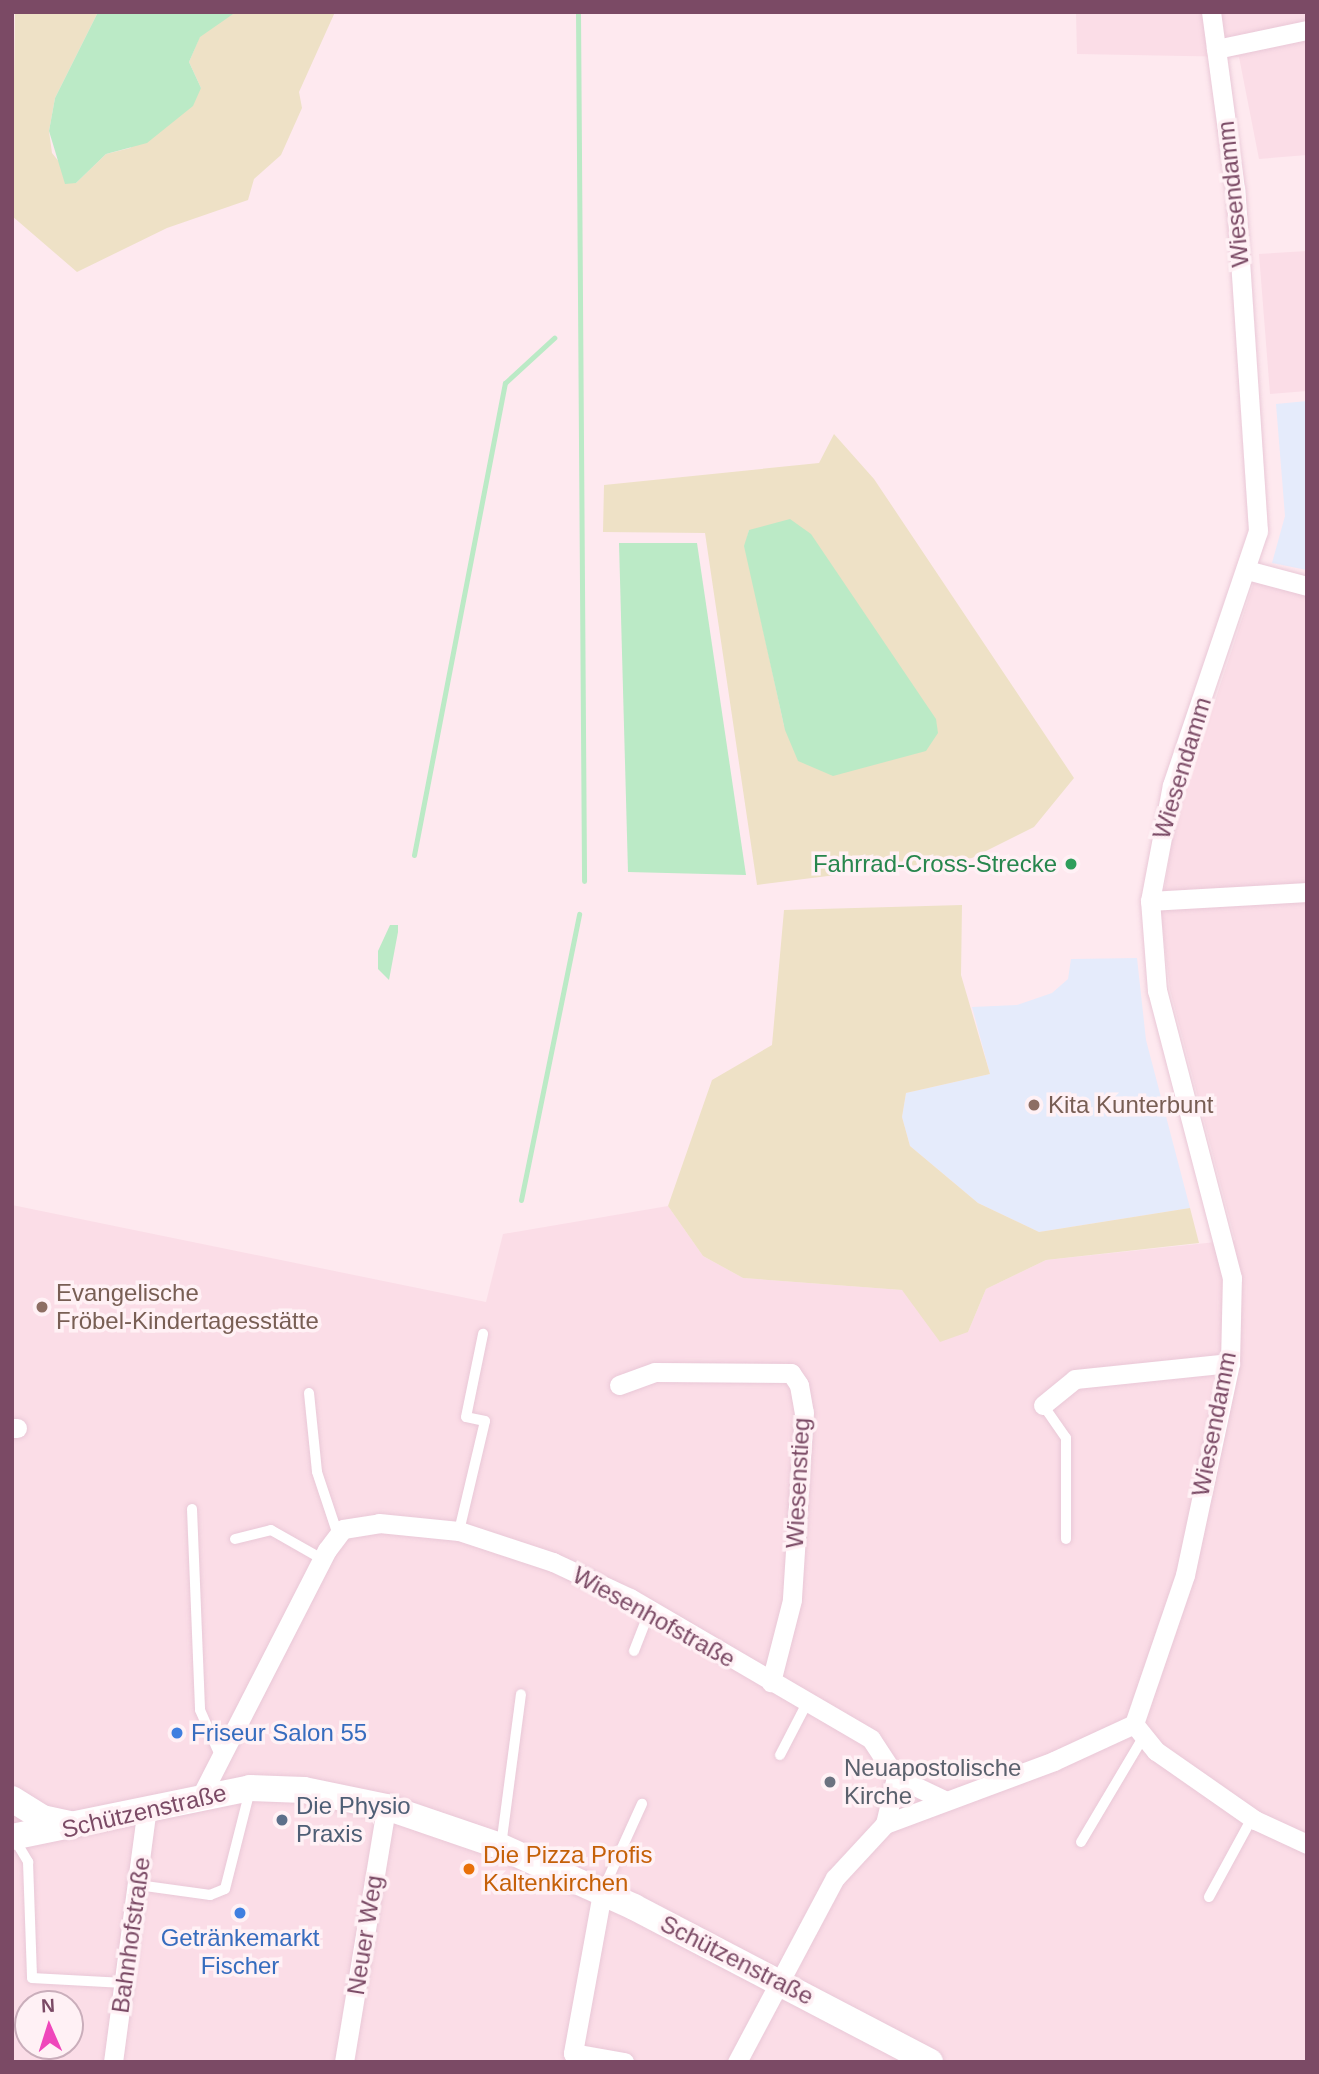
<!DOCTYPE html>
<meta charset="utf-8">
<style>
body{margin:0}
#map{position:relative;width:1319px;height:2074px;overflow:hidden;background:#fee9ef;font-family:Helvetica,sans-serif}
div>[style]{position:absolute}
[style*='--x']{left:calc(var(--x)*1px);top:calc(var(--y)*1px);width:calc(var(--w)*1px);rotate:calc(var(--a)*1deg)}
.residential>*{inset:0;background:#fbdde7}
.education>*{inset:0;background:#e5ebfb}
.green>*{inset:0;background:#eee1c6}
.water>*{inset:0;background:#bbeac6}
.stream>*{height:5px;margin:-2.5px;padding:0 2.5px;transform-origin:2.5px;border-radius:2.5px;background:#bbeac6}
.roads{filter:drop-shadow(0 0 2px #e9c8d7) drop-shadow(0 0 2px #e9c8d7)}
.lane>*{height:10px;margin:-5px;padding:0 5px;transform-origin:5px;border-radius:5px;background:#fff}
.street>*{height:19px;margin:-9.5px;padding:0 9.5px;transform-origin:9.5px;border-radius:9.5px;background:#fff}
.secondary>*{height:26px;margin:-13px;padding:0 13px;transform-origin:13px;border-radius:13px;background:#fff}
.dots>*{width:19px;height:19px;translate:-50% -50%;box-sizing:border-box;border:4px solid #fff1f5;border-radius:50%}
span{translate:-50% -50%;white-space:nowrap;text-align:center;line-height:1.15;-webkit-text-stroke:7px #fff1f5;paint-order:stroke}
.street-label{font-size:24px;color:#7b4a65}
.leisure-label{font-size:24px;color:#27864d}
.right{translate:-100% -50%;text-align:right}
.education-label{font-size:24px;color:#785e54}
.left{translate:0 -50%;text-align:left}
.shop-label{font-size:24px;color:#366cbe}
.worship-label{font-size:24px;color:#5b616d}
.service-label{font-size:24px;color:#4e5e75}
.food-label{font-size:24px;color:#c56008}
.frame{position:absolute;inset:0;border:14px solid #7b4a65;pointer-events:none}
.north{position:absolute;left:14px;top:1990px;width:70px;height:70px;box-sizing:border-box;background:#fff1f5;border:2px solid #caaebb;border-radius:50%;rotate:357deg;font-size:19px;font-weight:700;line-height:28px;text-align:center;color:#7b4a65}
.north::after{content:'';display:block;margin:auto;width:24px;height:32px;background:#ef47bb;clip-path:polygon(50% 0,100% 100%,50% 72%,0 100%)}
</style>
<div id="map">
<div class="residential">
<i style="clip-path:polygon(1076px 12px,1307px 12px,1307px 155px,1259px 159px,1239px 57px,1077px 54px)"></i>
<i style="clip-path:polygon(1307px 251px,1307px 391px,1270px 394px,1259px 254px)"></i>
<i style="clip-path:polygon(evenodd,1254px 582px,1307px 596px,1307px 2062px,12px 2062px,12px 1205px,486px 1302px,503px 1234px,668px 1206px,703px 1256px,743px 1278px,902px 1290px,968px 1332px,986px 1289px,1046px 1260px,1235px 1240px,1170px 990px,1161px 914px,1174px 826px,1254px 582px,28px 2004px,70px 2004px,70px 2046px,28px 2046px,28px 2004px)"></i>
</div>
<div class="education">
<i style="clip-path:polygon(1307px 401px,1307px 570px,1272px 563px,1285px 516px,1276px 404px)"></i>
<i style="clip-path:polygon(1137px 958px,1146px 1040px,1190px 1208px,1039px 1232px,978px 1203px,910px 1146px,902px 1117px,906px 1093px,990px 1074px,972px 1007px,1017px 1005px,1052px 993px,1068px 979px,1071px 959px)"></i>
</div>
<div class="green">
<i style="clip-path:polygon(15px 12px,98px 12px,55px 98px,49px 131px,52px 153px,76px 183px,106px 154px,130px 148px,201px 88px,189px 62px,200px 36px,220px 22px,236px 12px,335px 12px,299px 92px,302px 108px,281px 155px,254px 179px,248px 200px,167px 228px,77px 272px,12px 216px)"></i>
<i style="clip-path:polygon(evenodd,834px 434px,874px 479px,1074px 778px,1034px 827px,972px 858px,757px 885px,705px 533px,603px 532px,604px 485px,819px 463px,834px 434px,749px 530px,785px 730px,745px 546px,749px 530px)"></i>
<i style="clip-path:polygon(962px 905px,961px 975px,990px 1074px,906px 1093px,902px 1117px,910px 1146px,978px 1203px,1039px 1232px,1190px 1208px,1199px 1243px,1046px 1260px,986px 1289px,968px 1332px,940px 1342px,902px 1290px,743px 1278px,703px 1256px,668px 1206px,712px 1080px,772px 1045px,784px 910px)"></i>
</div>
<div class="water">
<i style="clip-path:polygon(98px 12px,236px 12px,200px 37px,189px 62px,201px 88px,193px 106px,147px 143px,106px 154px,76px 183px,65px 184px,49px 131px,55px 98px)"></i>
<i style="clip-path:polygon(790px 519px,811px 534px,936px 719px,938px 733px,926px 751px,833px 776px,798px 761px,785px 730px,744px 546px,749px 530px)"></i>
<i style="clip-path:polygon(619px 543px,697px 543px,746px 875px,628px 872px)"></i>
<i style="clip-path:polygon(390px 925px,398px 925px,398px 932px,389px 980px,378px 969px,378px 951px)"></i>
</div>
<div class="stream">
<i style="--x:578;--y:12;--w:869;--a:89.6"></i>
<i style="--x:414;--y:855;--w:481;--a:-79.1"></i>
<i style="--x:505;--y:383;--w:67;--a:-42.6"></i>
<i style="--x:521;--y:1200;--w:292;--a:-78.5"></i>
</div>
<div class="roads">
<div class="lane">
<i style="--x:309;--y:1393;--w:79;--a:84.2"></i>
<i style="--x:317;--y:1472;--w:66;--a:71.6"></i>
<i style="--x:1043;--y:1405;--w:40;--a:55.1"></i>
<i style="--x:1066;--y:1438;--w:101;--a:90"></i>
<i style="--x:192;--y:1509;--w:201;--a:87.7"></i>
<i style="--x:200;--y:1710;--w:47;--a:66.2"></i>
<i style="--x:459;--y:1531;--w:113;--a:-76.7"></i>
<i style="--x:485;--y:1421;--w:19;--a:-168"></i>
<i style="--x:466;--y:1417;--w:85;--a:-78.4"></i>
<i style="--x:235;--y:1539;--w:37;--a:-14"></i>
<i style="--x:271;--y:1530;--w:59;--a:29.6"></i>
<i style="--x:634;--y:1651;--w:44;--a:-68.7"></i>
<i style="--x:780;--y:1755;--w:59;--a:-62.6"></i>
<i style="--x:15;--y:1840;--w:26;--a:59"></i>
<i style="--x:28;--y:1862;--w:116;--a:88"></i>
<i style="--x:32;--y:1978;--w:92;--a:3.1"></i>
<i style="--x:1081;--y:1842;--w:123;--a:-59.3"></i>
<i style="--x:501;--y:1846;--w:153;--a:-82.5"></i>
<i style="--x:138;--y:1885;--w:73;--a:7.9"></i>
<i style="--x:210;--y:1895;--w:16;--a:-22"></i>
<i style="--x:225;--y:1889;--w:102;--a:-75.8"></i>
<i style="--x:602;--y:1892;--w:97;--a:-65.6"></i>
<i style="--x:1209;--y:1897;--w:90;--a:-61.4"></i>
</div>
<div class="street">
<i style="--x:1216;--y:49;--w:93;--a:-11.8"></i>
<i style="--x:1247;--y:570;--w:62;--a:14.9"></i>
<i style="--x:1150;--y:901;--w:157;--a:-3.3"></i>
<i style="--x:619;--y:1385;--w:38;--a:-20"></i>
<i style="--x:655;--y:1372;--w:136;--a:0.4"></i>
<i style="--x:791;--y:1373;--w:14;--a:56"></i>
<i style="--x:799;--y:1385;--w:27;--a:80"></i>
<i style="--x:804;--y:1412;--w:188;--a:93.7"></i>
<i style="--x:792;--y:1600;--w:85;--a:104.4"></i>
<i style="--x:1043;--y:1405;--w:41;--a:-39.1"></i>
<i style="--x:1075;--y:1379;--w:156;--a:-5.9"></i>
<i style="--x:12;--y:1428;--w:5;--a:0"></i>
<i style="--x:1134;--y:1724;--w:35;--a:51"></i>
<i style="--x:1156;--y:1751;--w:121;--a:34.9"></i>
<i style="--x:1255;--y:1820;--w:57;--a:24.8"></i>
<i style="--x:202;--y:1794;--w:274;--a:-62.9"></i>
<i style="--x:327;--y:1550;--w:26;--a:-53"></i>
<i style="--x:343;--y:1529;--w:36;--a:-9"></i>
<i style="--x:379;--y:1523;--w:80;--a:5.7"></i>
<i style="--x:459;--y:1531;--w:99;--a:18.3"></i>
<i style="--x:553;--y:1562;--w:85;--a:25.1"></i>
<i style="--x:630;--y:1598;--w:279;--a:30.3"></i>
<i style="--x:871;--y:1739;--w:45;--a:56.7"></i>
<i style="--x:896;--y:1777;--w:53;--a:25.6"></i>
<i style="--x:885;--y:1824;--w:48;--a:-76.8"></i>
<i style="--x:602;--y:1893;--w:163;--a:100.3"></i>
<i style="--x:573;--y:2053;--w:52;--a:10"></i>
<i style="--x:113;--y:2062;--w:256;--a:-82.4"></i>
<i style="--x:344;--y:2062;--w:258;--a:-80.6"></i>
<i style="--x:737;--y:2062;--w:208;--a:-62"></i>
<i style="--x:835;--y:1878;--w:74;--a:-47.2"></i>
<i style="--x:885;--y:1824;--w:180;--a:-20.4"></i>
<i style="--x:1054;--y:1761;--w:88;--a:-24.8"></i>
<i style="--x:1134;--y:1724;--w:157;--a:-71.1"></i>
<i style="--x:1185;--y:1575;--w:217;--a:-78"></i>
<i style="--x:1230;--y:1363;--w:85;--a:-88.7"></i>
<i style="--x:1232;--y:1278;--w:297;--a:-104.6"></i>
<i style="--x:1157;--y:991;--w:90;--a:-94.4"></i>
<i style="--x:1150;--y:901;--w:118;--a:-79.3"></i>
<i style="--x:1172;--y:785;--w:268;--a:-71.3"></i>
<i style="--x:1258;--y:531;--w:343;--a:-93.8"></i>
<i style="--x:1235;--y:189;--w:179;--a:-97.7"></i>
</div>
<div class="secondary">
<i style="--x:12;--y:1799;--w:36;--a:32"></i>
<i style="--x:42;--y:1818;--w:33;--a:12"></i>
<i style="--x:12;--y:1837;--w:243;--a:-11.6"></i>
<i style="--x:250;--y:1788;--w:54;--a:2.1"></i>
<i style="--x:304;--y:1790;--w:84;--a:11.7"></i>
<i style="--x:386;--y:1807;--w:117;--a:18.9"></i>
<i style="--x:497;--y:1845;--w:150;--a:24.3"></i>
<i style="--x:634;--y:1907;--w:334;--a:27.6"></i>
</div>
</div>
<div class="dots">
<i style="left:1071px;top:864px;background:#2e9e5b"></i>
<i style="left:1034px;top:1105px;background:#8d6e63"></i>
<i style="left:42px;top:1307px;background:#8d6e63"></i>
<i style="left:177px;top:1733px;background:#3f7fe0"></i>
<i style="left:830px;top:1782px;background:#6b7280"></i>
<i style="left:282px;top:1820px;background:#5c6f8a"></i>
<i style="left:469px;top:1869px;background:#e8710a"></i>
<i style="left:240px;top:1913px;background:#3f7fe0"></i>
</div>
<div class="street-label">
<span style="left:1233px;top:194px;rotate:-96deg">Wiesendamm</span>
<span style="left:1182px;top:768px;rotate:-73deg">Wiesendamm</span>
<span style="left:1214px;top:1424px;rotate:-79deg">Wiesendamm</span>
<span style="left:798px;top:1483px;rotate:-87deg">Wiesenstieg</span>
<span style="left:654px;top:1617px;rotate:29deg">Wiesenhofstraße</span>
<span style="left:144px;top:1811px;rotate:-13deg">Schützenstraße</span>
<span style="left:131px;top:1935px;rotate:-82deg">Bahnhofstraße</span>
<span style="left:365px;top:1935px;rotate:-81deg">Neuer Weg</span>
<span style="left:737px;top:1960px;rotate:27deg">Schützenstraße</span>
</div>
<div class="leisure-label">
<span class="right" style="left:1057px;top:864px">Fahrrad-Cross-Strecke</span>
</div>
<div class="education-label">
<span class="left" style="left:1048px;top:1105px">Kita Kunterbunt</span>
<span class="left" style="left:56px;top:1307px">Evangelische<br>Fröbel-Kindertagesstätte</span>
</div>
<div class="shop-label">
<span class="left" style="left:191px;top:1733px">Friseur Salon 55</span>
<span style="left:240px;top:1952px">Getränkemarkt<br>Fischer</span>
</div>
<div class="worship-label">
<span class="left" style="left:844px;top:1782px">Neuapostolische<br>Kirche</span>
</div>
<div class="service-label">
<span class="left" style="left:296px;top:1820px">Die Physio<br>Praxis</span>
</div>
<div class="food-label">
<span class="left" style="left:483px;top:1869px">Die Pizza Profis<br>Kaltenkirchen</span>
</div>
<div class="frame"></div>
<div class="north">N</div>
</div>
